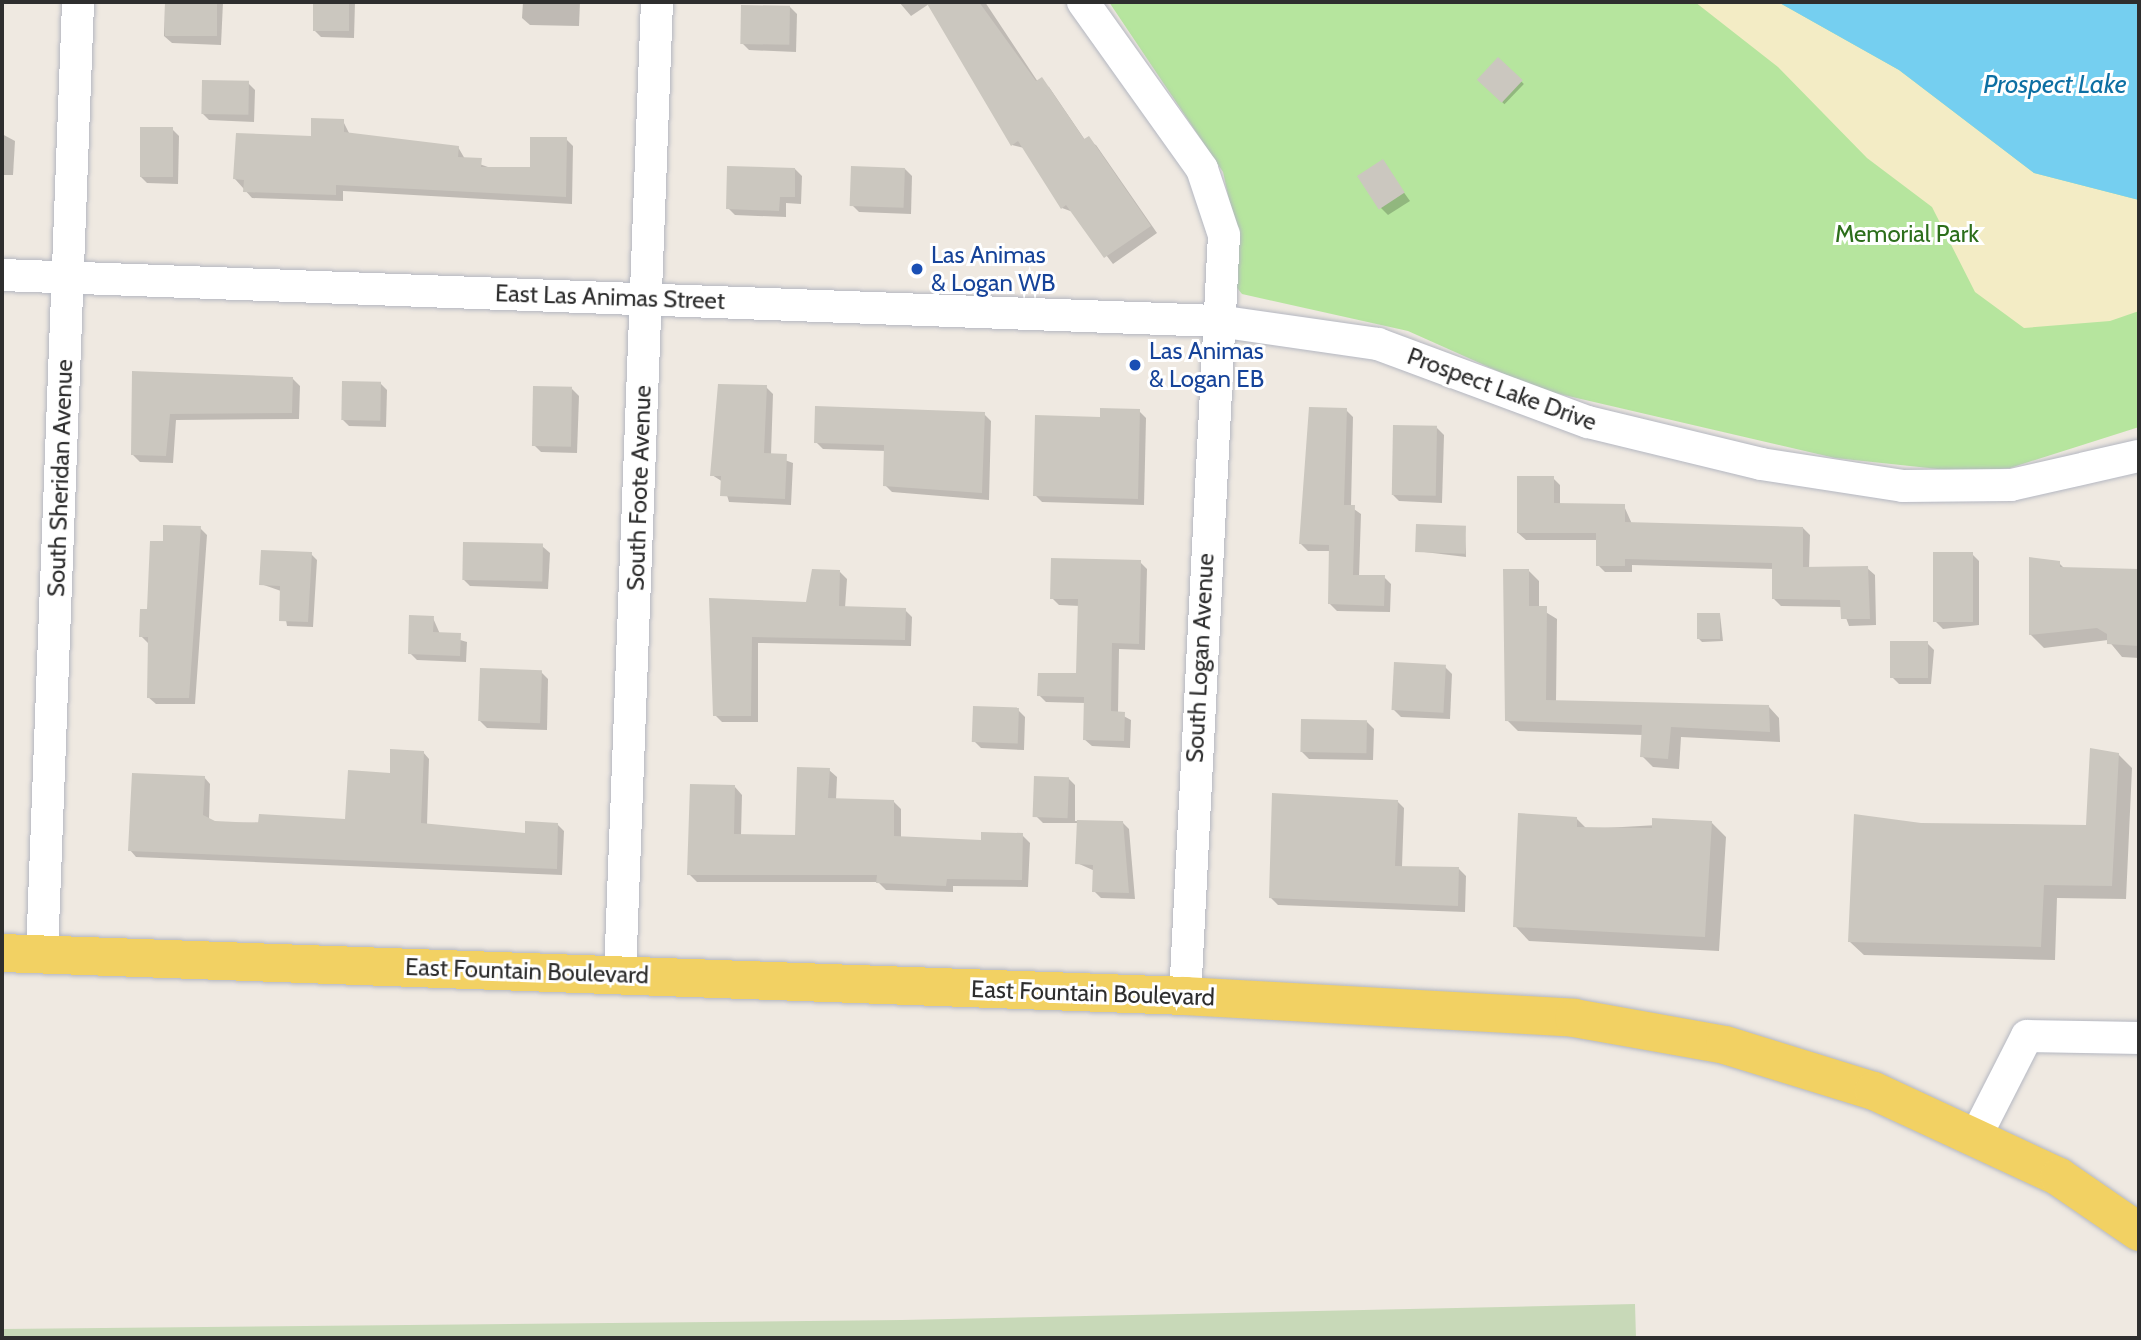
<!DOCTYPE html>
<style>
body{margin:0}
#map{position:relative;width:2141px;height:1340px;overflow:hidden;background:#efe9e1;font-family:Cabin,sans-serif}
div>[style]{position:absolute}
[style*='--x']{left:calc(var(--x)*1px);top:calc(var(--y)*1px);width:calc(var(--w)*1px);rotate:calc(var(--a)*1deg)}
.green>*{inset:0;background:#b6e59e}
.sand>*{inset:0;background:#f3ecc5}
.cemetery>*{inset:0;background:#c8d9b8}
.water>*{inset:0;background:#75cff0}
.shadow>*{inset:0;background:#0003;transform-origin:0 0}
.building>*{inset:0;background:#cbc7bf;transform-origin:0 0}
.roads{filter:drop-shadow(0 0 2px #b4b7c1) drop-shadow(0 0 2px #b4b7c1)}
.minor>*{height:32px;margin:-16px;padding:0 16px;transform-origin:16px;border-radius:16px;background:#fff}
.major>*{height:38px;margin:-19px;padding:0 19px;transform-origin:19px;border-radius:19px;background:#f2d163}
.dots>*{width:19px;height:19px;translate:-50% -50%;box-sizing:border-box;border:4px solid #fff;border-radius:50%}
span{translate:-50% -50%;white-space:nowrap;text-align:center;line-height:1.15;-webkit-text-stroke:6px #fff;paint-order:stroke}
.park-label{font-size:24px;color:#2c6e1b}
.transit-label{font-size:24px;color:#164399}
.left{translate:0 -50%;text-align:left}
.street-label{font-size:24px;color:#2e2e2e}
.water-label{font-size:26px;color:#0d6fa3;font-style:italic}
.frame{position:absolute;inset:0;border:4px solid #2e2e2e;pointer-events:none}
</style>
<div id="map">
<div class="green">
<i style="clip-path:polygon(1109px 2px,2139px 2px,2139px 427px,2010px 468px,1966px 472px,1835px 458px,1538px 389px,1408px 331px,1242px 294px,1234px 284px,1234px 223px,1223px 172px)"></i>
</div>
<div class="sand">
<i style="clip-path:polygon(1695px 2px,1778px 2px,1899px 70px,2034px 173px,2139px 200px,2139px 311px,2110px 321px,2024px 328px,1975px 292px,1932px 207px,1867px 158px,1778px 67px)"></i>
</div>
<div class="cemetery">
<i style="clip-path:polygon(1635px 1304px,1636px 1338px,2px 1338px,2px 1329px,902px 1320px)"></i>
</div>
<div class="water">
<i style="clip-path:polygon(1778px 2px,2139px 2px,2139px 200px,2034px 173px,1899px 70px)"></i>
</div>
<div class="shadow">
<i style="clip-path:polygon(165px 2px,223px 2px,221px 45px,172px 43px,164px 36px)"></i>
<i style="clip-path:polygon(315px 2px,355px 2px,354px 38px,321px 37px,314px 30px)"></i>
<i style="clip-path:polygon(523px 2px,580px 2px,579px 26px,530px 25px,522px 18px)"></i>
<i style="clip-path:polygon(899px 2px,985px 2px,1038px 82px,1049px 87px,1085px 140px,1096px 145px,1157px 233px,1113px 264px,1073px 212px,1062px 208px,1024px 148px,1012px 145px,929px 4px,911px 16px)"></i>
<i style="clip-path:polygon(790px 7px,797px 14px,796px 52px,749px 50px,742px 43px)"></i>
<i style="left:1498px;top:59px;width:36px;height:28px;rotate:44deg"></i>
<i style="clip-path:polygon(248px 83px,255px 90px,254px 122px,209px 120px,202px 113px)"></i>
<i style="clip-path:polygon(343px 121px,350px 135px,458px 147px,465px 159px,488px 167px,532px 169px,566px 139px,573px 146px,572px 204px,343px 191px,343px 201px,252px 198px,235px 179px)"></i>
<i style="clip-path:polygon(172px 129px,179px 136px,178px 184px,147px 183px,140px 176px)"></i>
<i style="clip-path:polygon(2px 134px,15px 141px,13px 175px,2px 175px)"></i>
<i style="clip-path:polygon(1382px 162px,1410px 201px,1388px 215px,1381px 208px)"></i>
<i style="clip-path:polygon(795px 169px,802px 176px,801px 204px,786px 203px,786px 217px,735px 215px,728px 208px)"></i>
<i style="clip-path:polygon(905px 169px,912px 176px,911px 214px,859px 212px,852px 205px)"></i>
<i style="clip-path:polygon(134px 373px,293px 379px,300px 386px,299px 419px,176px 420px,173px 463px,140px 462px,133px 455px)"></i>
<i style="clip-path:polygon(380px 383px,387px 390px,386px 427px,349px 426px,342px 419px)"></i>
<i style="clip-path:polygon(766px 387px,773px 394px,771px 455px,793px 463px,791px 505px,729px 502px,723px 482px,712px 475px)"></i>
<i style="clip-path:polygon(572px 389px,579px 396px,577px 453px,541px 452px,534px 445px)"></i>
<i style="clip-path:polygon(1346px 410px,1353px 417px,1351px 507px,1361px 514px,1359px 577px,1384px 577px,1391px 584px,1390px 612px,1337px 611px,1330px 604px,1331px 551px,1308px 551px,1301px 544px)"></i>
<i style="clip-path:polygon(1139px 411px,1146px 418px,1144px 505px,1042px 502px,1035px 495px)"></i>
<i style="clip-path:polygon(984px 414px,991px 421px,989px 500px,892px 492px,885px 485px,886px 451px,823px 449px,816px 442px)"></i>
<i style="clip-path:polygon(1437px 428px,1444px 435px,1442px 503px,1399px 501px,1392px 494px)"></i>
<i style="clip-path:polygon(1553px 478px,1560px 485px,1560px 505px,1624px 506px,1632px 524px,1803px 528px,1810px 535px,1809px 569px,1867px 568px,1875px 575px,1876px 625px,1849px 626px,1842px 607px,1781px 606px,1774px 599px,1774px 569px,1632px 565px,1632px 572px,1605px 572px,1598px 565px,1598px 540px,1526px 540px,1518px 533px)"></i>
<i style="clip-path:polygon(200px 528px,207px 535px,195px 704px,156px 704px,148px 697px,148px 643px,141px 636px,164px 543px)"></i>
<i style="clip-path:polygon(1465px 528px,1466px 557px,1416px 551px)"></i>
<i style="clip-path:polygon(542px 546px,550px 553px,548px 589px,470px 586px,463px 579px)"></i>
<i style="clip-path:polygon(311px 554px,317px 560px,313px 627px,287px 626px,281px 591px,261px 584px)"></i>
<i style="clip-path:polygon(1972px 554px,1979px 561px,1979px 625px,1943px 629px,1936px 622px)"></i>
<i style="clip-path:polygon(1140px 562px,1147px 569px,1145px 650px,1119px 649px,1118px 713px,1131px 720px,1130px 748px,1092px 746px,1084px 739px,1085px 703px,1046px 702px,1039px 695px,1078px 675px,1080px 606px,1059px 605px,1052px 598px)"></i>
<i style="clip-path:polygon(2059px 563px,2065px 569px,2139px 571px,2139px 658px,2122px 657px,2108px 640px,2044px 648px,2030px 634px)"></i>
<i style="clip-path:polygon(1528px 570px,1539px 581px,1539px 608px,1557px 619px,1556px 702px,1769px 707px,1779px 718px,1780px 742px,1681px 737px,1679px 769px,1653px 767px,1642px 756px,1643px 735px,1518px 731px,1507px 720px)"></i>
<i style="clip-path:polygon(840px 572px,847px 579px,845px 608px,905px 610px,912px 617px,911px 646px,758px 643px,758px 722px,722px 722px,715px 715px,710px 600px,807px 604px)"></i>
<i style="clip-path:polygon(1720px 614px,1723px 641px,1702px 642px,1699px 639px)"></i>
<i style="clip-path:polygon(433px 618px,440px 634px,467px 642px,466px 662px,417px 660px,410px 653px)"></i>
<i style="clip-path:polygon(1927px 643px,1934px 650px,1931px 684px,1899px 684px,1892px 677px)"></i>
<i style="clip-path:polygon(1445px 667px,1452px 674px,1450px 719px,1401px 717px,1394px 710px)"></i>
<i style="clip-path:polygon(541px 672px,548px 679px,547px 730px,487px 728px,480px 721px)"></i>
<i style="clip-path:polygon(1018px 710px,1025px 717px,1024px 750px,981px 748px,974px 741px)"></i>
<i style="clip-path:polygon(1367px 722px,1374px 729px,1373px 760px,1309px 759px,1302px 752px)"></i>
<i style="clip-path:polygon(423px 752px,429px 759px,427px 826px,527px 835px,557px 824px,564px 831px,562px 875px,136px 857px,130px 850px,204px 777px,210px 784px,209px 820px,215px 823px,347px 821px)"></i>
<i style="clip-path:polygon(2118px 754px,2132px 768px,2126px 899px,2057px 898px,2055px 960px,1864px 955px,1850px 942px,1921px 825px,2088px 826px)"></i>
<i style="clip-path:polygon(829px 770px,837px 777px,836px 800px,894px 802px,901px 809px,901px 838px,982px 842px,1022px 835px,1030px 843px,1028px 887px,953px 886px,953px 892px,886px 890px,878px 882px,697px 882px,689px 874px,735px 787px,742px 795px,741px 836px,797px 837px)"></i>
<i style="clip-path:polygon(1068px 778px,1075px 785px,1075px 821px,1122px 822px,1129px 829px,1135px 899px,1101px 898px,1094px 891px,1095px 871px,1077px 863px,1078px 823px,1043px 823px,1036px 816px)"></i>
<i style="clip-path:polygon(1397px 801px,1404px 808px,1402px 867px,1459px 869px,1466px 876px,1465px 912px,1278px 905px,1271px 898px)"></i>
<i style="clip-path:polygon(1576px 818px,1587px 829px,1711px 822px,1726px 837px,1719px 951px,1529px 941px,1515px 926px)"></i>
</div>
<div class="building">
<i style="left:165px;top:2px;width:52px;height:34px"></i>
<i style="left:313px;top:2px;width:36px;height:29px"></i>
<i style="clip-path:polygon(926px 2px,979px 2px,1036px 81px,1042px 77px,1084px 139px,1089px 136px,1151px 226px,1104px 258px,1066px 205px,1061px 209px,1018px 141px,1011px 146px)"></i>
<i style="left:741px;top:5px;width:49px;height:39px;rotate:1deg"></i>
<i style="left:1498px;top:57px;width:34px;height:31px;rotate:43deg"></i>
<i style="left:202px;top:80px;width:47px;height:34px;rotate:1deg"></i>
<i style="clip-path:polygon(311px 118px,344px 119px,344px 132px,459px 146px,458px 157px,482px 158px,481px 167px,530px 167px,530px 137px,567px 137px,566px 197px,336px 185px,336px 195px,243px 192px,244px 180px,233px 179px,236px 133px,311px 136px)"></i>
<i style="left:140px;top:127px;width:33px;height:50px"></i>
<i style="left:1383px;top:159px;width:40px;height:31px;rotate:57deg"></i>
<i style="clip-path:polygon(727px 166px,795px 168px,795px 197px,780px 197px,779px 211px,726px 209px)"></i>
<i style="left:851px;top:166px;width:54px;height:40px;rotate:2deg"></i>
<i style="clip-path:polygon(132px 371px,293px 377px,292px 413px,170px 414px,166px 456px,131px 455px)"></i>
<i style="left:342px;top:381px;width:39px;height:39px;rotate:1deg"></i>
<i style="clip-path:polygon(718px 384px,767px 385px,764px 453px,787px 454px,785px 499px,720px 496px,721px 476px,710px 476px)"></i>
<i style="left:533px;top:386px;width:39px;height:60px;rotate:1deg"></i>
<i style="clip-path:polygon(815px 406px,985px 412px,982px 493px,883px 486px,884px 445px,814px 443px)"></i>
<i style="clip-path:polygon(1309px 407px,1347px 408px,1344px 505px,1355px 505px,1353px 575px,1385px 575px,1384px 606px,1328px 604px,1329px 545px,1299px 544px)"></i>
<i style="clip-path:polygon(1100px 408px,1140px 409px,1138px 499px,1033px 496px,1035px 415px,1100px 417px)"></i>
<i style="left:1393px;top:425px;width:44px;height:70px;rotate:1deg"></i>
<i style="clip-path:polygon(1517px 476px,1554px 476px,1554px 503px,1625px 504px,1625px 522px,1803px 527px,1803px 567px,1868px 566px,1870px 619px,1841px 619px,1840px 600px,1772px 599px,1772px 563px,1625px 559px,1625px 566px,1596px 566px,1596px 533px,1517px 533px)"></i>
<i style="left:1416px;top:524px;width:50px;height:28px;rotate:2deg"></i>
<i style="clip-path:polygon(163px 525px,201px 526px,189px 698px,147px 698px,148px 637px,139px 637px,140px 609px,147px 609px,150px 541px,163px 541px)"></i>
<i style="left:463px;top:542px;width:80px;height:38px;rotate:1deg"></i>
<i style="clip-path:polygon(261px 550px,312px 552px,308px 622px,279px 621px,280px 586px,259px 585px)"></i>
<i style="left:1933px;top:552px;width:40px;height:70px"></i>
<i style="clip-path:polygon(2029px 557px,2060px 561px,2060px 567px,2139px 569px,2139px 646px,2107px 644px,2107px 634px,2097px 628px,2029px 635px)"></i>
<i style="clip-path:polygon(1051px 558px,1141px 560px,1139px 644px,1112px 643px,1111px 711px,1125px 712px,1124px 741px,1083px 740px,1084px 697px,1037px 696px,1038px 673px,1076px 673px,1078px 599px,1050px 599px)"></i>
<i style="clip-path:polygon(812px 569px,840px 570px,839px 606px,906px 608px,905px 640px,752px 637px,751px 716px,713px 716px,709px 598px,806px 602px)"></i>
<i style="clip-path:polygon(1503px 569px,1529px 569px,1529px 606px,1547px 606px,1546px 700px,1769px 705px,1770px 732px,1671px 727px,1668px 759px,1640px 757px,1642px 725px,1505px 721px)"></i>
<i style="left:1697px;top:613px;width:23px;height:26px"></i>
<i style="clip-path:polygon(409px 615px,434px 616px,433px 632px,461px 633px,460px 656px,408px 654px)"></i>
<i style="left:1890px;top:641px;width:38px;height:37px"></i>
<i style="left:1394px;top:662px;width:52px;height:48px;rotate:3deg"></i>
<i style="left:480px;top:668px;width:62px;height:53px;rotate:2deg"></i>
<i style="left:973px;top:706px;width:46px;height:36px;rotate:2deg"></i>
<i style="left:1301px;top:719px;width:66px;height:33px;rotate:1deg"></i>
<i style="clip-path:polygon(2090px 748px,2119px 753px,2112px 886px,2044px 885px,2041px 947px,1848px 942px,1854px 814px,1921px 823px,2086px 825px)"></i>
<i style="clip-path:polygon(390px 749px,424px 751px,421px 823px,525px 833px,525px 821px,558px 823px,557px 869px,128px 851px,132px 773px,205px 776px,203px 815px,215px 821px,258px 823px,259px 814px,345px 819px,348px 770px,390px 773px)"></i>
<i style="clip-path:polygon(797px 767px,830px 768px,828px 798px,894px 800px,894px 836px,981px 840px,981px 832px,1023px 833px,1022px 880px,947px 879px,946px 886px,876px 883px,877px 875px,687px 875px,690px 784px,735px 785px,734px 834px,795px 835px)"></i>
<i style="left:1034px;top:776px;width:35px;height:41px;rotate:2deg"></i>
<i style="clip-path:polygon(1272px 793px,1398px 800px,1395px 866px,1459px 867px,1458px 906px,1269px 898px)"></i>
<i style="clip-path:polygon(1518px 813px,1577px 817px,1577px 827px,1652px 828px,1652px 818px,1712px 821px,1705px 937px,1513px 927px)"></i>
<i style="clip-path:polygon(1077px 820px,1123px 821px,1129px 893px,1092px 892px,1093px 865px,1075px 864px)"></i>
</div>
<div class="roads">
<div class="minor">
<i style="--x:1083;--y:2;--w:205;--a:54.5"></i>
<i style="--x:1202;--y:169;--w:70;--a:71.6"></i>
<i style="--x:1224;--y:235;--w:762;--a:92.93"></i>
<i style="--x:2;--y:275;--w:1217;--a:2.17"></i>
<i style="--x:1218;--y:321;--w:162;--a:8.2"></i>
<i style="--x:1378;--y:344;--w:224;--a:20.4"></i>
<i style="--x:1588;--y:422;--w:178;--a:13.6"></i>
<i style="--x:1761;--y:464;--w:144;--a:8.8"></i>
<i style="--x:1903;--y:486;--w:108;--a:-0.5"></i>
<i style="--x:2011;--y:485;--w:131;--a:-12.8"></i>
<i style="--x:42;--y:954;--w:953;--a:-87.83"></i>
<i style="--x:620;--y:974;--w:973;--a:-87.82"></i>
<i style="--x:1977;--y:1134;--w:110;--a:-63"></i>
<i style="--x:2027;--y:1036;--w:112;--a:1"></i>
</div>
<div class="major">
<i style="--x:2;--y:953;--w:1184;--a:2.08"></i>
<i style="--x:1185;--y:996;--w:390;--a:3.2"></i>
<i style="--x:1574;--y:1018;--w:153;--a:10.1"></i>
<i style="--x:1725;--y:1045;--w:156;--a:17.2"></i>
<i style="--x:1874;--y:1091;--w:204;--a:24.9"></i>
<i style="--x:2059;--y:1177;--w:97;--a:34.5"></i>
</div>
</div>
<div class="dots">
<i style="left:917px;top:269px;background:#1a4fb4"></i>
<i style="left:1135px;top:365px;background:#1a4fb4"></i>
</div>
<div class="park-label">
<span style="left:1907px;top:234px">Memorial Park</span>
</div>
<div class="transit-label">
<span class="left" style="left:931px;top:269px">Las Animas<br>&amp; Logan WB</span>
<span class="left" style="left:1149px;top:365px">Las Animas<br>&amp; Logan EB</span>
</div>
<div class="street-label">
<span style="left:610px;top:297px;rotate:2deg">East Las Animas Street</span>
<span style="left:1502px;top:389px;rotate:20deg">Prospect Lake Drive</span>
<span style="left:60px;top:478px;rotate:-88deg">South Sheridan Avenue</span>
<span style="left:639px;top:488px;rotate:-88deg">South Foote Avenue</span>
<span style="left:1200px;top:658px;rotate:-87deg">South Logan Avenue</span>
<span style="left:527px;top:971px;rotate:2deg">East Fountain Boulevard</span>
<span style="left:1093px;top:993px;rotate:2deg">East Fountain Boulevard</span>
</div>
<div class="water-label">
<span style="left:2055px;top:85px">Prospect Lake</span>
</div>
<div class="frame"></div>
</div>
